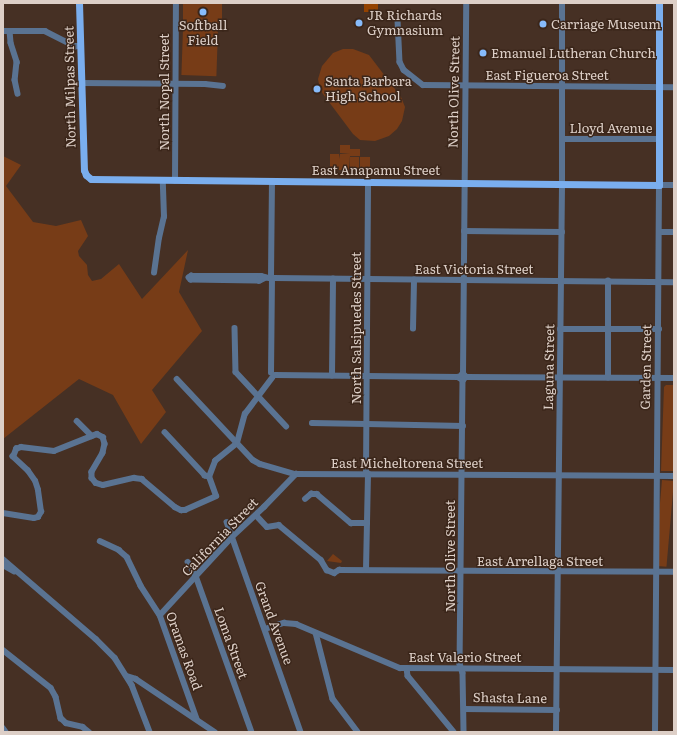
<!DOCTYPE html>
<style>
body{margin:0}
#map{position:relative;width:677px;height:735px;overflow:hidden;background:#463024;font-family:Literata,serif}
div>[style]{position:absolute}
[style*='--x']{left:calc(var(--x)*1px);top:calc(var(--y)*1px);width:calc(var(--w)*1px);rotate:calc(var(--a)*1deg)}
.green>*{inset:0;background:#773c17;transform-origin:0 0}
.water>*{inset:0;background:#944200;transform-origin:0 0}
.minor>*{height:5.5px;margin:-2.75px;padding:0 2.75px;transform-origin:2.75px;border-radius:2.75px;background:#5a7392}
.major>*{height:7px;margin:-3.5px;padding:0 3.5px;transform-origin:3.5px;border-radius:3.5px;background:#7aaeee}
.dots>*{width:11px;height:11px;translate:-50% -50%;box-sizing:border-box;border:2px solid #3b261a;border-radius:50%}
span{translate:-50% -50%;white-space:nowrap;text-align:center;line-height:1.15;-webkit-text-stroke:3px #3b261a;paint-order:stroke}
.poi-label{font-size:13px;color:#ddcfc7}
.left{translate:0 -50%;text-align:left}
.street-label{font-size:13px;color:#ddcfc7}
.frame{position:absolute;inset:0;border:4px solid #ddcfc7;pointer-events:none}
</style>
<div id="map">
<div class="green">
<i style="left:183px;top:3px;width:39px;height:20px"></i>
<i style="left:183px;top:29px;width:35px;height:46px;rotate:2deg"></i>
<i style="clip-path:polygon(343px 49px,353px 49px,369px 55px,401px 97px,405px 107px,402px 121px,397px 129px,389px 136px,375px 141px,360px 140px,353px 134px,320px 90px,318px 79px,322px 66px,333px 53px)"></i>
<i style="clip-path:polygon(340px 145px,350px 145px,350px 149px,360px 149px,360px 156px,350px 156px,349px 170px,330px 170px,330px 154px,339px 154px,340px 159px,340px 154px,350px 154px,340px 153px)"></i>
<i style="clip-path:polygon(3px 156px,21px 165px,6px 186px,33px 222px,56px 226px,81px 220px,88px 236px,78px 251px,79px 256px,87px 265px,88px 275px,92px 281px,101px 279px,119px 264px,142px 299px,188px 250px,179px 292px,202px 331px,152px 390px,166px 412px,141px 444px,113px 395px,79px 379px,3px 439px)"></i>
<i style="left:350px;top:157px;width:9px;height:13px"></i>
<i style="left:360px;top:157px;width:10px;height:13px"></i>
<i style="clip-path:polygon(666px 385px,674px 385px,674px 471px,661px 471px,664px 387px)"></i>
<i style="left:662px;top:480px;width:12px;height:86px;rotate:5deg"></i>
<i style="clip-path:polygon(333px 554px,342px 561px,341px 563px,327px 561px)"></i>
</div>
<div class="water">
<i style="left:364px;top:3px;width:14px;height:9px"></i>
</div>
<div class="minor">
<i style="--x:398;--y:20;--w:42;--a:87.3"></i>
<i style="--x:400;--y:62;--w:9;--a:63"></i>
<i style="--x:404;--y:70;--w:24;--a:38"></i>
<i style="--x:423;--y:85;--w:251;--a:0.5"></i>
<i style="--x:3;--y:31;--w:42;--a:0"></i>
<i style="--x:45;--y:31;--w:34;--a:27"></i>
<i style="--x:75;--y:46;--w:6;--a:0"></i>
<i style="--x:10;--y:31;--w:12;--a:85"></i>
<i style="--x:11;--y:43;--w:20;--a:72"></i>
<i style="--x:17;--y:62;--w:18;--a:96"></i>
<i style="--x:15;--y:80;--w:14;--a:78"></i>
<i style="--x:81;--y:83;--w:124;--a:0.5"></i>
<i style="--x:205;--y:84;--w:18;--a:6"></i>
<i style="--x:562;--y:139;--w:98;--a:0"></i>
<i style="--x:175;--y:181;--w:178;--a:-89.7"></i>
<i style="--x:464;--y:231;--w:98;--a:0.6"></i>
<i style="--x:659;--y:232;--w:15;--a:0"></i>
<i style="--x:154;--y:273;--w:35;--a:-82"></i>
<i style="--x:159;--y:238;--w:22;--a:-77"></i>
<i style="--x:164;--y:217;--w:36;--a:-92"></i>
<i style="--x:271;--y:276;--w:94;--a:-89.4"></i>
<i style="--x:266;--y:278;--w:7;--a:153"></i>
<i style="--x:260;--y:281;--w:69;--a:-179.2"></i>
<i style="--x:191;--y:280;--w:3;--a:-135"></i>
<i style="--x:189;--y:278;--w:3;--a:-45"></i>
<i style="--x:191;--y:276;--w:70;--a:0"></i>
<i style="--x:261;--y:276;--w:8;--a:14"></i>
<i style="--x:274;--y:278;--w:400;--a:0.6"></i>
<i style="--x:235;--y:328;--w:44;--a:88.7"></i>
<i style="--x:236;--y:372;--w:74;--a:47.2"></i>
<i style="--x:413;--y:329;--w:49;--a:-88.8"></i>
<i style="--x:560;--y:329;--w:99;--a:0"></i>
<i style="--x:271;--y:373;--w:92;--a:-89.4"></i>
<i style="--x:463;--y:374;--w:371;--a:-89.5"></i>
<i style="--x:275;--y:375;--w:183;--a:0.6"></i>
<i style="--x:458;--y:377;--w:6;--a:31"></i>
<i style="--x:463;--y:380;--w:4;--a:-45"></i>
<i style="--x:466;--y:377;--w:4;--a:-135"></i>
<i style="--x:463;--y:374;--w:4;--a:135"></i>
<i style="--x:332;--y:376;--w:97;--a:-89.4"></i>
<i style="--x:466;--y:377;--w:208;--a:0.3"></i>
<i style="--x:608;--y:378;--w:97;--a:-90"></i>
<i style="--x:177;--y:379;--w:111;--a:46.8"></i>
<i style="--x:253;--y:460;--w:8;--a:30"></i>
<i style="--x:260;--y:464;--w:37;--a:16"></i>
<i style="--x:296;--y:474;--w:378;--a:0.3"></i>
<i style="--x:463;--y:380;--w:284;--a:90.6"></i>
<i style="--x:460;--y:664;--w:9;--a:72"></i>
<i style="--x:463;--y:673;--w:59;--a:89"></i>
<i style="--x:77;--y:421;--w:21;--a:45"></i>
<i style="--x:312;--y:423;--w:55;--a:1"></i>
<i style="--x:367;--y:424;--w:96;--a:1.2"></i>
<i style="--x:366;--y:474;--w:292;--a:-89.6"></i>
<i style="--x:209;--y:477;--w:17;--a:-69"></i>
<i style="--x:215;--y:461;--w:28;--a:-39"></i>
<i style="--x:237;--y:443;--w:30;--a:-75"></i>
<i style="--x:245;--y:414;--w:45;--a:-53.1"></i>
<i style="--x:305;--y:499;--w:8;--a:-40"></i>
<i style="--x:311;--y:494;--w:6;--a:0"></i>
<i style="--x:317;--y:494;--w:45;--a:40.5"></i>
<i style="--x:351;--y:523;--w:16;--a:0"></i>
<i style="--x:3;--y:513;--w:31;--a:9"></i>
<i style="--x:34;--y:518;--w:4;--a:-14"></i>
<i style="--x:38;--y:517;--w:6;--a:-59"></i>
<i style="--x:41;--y:512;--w:22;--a:-98"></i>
<i style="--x:38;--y:490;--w:9;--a:-108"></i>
<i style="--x:35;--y:481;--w:12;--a:-125"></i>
<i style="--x:28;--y:471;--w:21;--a:-137"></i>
<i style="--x:13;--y:457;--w:9;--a:-69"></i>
<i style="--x:16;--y:449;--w:5;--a:-22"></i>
<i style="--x:21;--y:447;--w:33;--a:7"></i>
<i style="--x:54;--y:451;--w:46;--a:-21.6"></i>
<i style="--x:97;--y:434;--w:7;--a:27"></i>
<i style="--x:103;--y:437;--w:7;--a:74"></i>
<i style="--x:105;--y:444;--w:9;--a:103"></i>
<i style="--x:103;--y:453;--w:22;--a:120"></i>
<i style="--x:92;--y:472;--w:6;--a:90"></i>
<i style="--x:92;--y:478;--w:6;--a:51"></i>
<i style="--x:96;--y:483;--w:7;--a:16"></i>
<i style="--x:103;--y:485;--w:32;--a:-13"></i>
<i style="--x:134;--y:478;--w:8;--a:7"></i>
<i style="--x:142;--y:479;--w:43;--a:40.3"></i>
<i style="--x:175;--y:507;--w:7;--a:27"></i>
<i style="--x:181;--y:510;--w:4;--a:0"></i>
<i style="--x:185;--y:510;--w:34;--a:-24"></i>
<i style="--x:216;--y:496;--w:20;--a:-110"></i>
<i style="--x:209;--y:477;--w:4;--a:-166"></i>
<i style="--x:205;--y:476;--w:59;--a:-132.9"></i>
<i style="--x:256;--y:515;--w:16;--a:47"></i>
<i style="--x:267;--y:527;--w:12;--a:-9"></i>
<i style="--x:279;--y:525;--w:55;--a:39.8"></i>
<i style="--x:321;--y:560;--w:12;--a:59"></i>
<i style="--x:327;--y:570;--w:8;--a:23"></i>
<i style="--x:334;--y:573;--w:6;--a:-31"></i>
<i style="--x:339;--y:570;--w:335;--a:0.3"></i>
<i style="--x:227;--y:522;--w:223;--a:70.6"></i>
<i style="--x:100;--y:541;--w:21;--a:25"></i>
<i style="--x:119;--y:550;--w:11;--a:41"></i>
<i style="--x:127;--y:557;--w:32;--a:64"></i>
<i style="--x:141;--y:586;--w:35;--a:57"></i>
<i style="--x:160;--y:615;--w:110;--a:70.4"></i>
<i style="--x:3;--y:559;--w:123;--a:40.7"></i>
<i style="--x:96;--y:639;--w:27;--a:45"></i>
<i style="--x:115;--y:658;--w:32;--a:58"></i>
<i style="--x:132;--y:685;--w:50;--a:69"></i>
<i style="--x:188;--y:562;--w:16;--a:60"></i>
<i style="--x:196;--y:576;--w:166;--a:70.3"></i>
<i style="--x:3;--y:565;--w:13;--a:29"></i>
<i style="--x:366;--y:570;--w:96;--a:-88.8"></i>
<i style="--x:160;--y:615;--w:106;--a:-47.3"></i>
<i style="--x:232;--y:537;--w:44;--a:-43.2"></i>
<i style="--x:264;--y:507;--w:46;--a:-45.9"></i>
<i style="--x:265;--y:629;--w:20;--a:-18"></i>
<i style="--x:284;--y:623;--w:12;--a:5"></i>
<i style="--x:296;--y:624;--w:113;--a:22.9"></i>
<i style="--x:400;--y:668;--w:274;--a:0.4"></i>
<i style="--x:316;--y:633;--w:68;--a:75.6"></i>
<i style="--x:333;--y:699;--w:41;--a:52.9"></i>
<i style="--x:3;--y:650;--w:61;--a:38.4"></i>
<i style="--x:51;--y:688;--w:10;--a:61"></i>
<i style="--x:56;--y:697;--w:22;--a:77"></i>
<i style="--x:61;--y:718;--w:7;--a:45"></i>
<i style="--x:66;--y:723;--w:17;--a:13"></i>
<i style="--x:83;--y:727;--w:8;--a:40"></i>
<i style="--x:407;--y:668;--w:8;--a:83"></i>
<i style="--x:408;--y:676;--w:72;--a:50.6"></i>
<i style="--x:127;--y:676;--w:9;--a:18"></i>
<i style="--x:136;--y:679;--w:95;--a:33.9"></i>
<i style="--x:464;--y:709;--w:93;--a:0.6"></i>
<i style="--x:3;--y:728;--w:5;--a:53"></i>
<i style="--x:556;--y:732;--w:548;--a:-89.37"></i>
<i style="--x:562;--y:184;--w:181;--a:-90"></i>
<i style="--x:655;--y:732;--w:547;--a:-89.58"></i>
<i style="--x:659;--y:185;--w:15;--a:0"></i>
</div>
<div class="major">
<i style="--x:79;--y:3;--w:167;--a:88.3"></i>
<i style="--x:84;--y:170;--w:5;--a:68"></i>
<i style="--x:86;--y:175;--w:6;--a:39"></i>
<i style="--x:91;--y:179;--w:568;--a:0.61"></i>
<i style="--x:659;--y:185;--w:182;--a:-90"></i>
</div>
<div class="dots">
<i style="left:203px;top:12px;background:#87bbfb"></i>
<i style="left:359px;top:23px;background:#87bbfb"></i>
<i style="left:543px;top:24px;background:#87bbfb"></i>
<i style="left:483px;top:53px;background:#87bbfb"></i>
<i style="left:317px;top:89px;background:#87bbfb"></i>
</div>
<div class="poi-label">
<span class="left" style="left:367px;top:23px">JR Richards<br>Gymnasium</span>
<span class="left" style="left:551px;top:24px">Carriage Museum</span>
<span style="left:203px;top:33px">Softball<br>Field</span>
<span class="left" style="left:491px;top:53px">Emanuel Lutheran Church</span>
<span class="left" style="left:325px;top:89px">Santa Barbara<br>High School</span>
</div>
<div class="street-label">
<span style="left:547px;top:75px">East Figueroa Street</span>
<span style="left:70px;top:87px;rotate:-91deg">North Milpas Street</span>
<span style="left:164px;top:92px;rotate:-90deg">North Nopal Street</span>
<span style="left:454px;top:92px;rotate:-89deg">North Olive Street</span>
<span style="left:611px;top:128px">Lloyd Avenue</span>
<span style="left:376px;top:170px">East Anapamu Street</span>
<span style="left:474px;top:269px">East Victoria Street</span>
<span style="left:356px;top:328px;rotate:-90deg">North Salsipuedes Street</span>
<span style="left:549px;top:367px;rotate:-89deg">Laguna Street</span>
<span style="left:646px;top:367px;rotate:-89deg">Garden Street</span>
<span style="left:407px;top:463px">East Micheltorena Street</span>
<span style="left:220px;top:537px;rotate:-46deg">California Street</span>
<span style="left:450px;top:556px;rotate:-90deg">North Olive Street</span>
<span style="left:540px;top:561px">East Arrellaga Street</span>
<span style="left:274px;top:623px;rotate:70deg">Grand Avenue</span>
<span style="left:231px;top:643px;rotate:70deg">Loma Street</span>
<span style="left:184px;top:651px;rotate:70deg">Oramas Road</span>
<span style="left:465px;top:657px">East Valerio Street</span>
<span style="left:510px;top:698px;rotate:1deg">Shasta Lane</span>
</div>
<div class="frame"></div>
</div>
